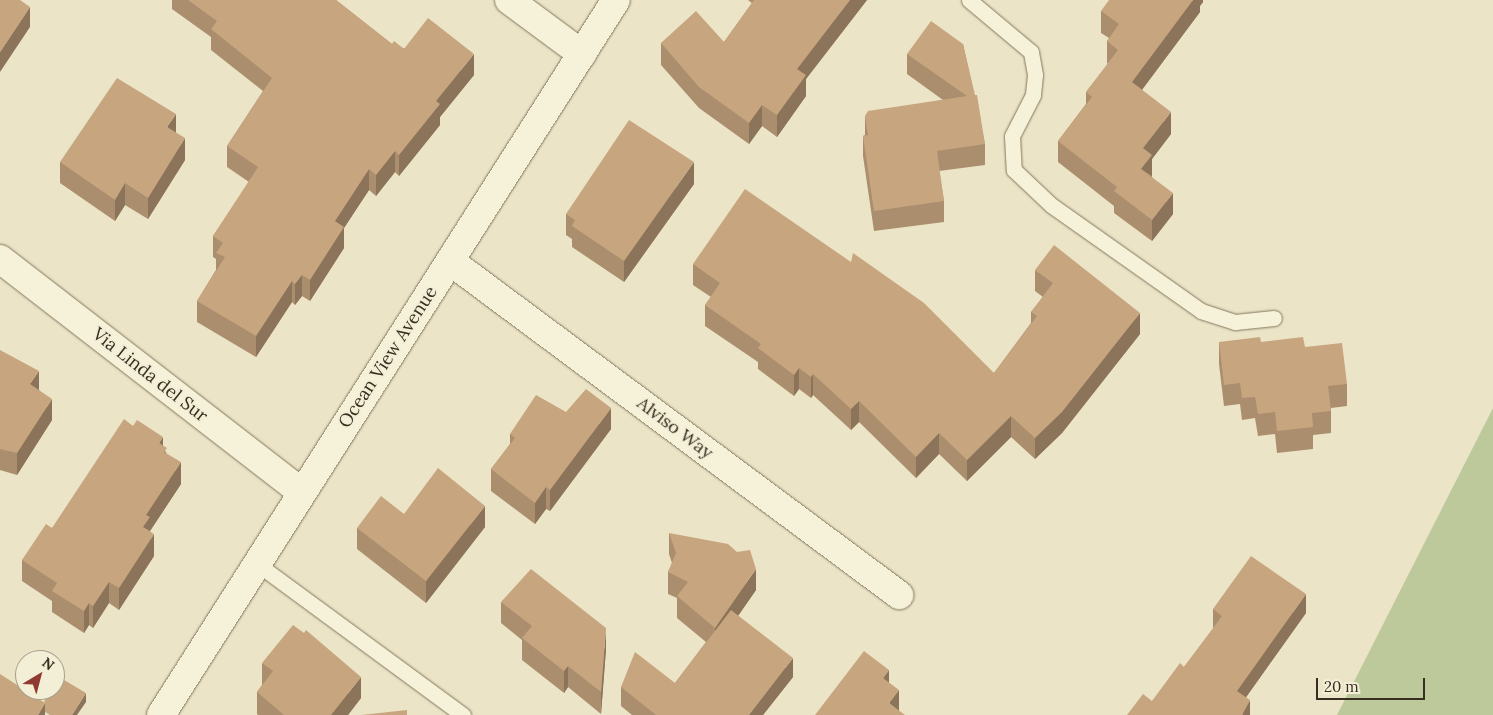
<!DOCTYPE html>
<style>
body{margin:0}
#map{position:relative;width:1493px;height:715px;overflow:hidden;background:#ebe4c7;font-family:Lora,serif}
div>[style]{position:absolute}
[style*='--x']{left:calc(var(--x)*1px);top:calc(var(--y)*1px);width:calc(var(--w)*1px);rotate:calc(var(--a)*1deg)}
.green>*{inset:0;background:#bec99b}
.roads{filter:drop-shadow(0 0 1px #85775d) drop-shadow(0 0 1px #85775d)}
.lane>*{height:15px;margin:-7.5px;padding:0 7.5px;transform-origin:7.5px;border-radius:7.5px;background:#f6f1d9}
.street>*{height:28px;margin:-14px;padding:0 14px;transform-origin:14px;border-radius:14px;background:#f6f1d9}
.wall>*{inset:0;background:#ab8e6d}
.shaded-wall>*{inset:0;background:#8b7459}
.building>*{inset:0;background:#c7a57f}
span{translate:-50% -50%;white-space:nowrap;text-align:center;line-height:1.15;-webkit-text-stroke:4px #f3eed6;paint-order:stroke}
.street-label{font-size:18px;color:#372e20}
.north{position:absolute;left:15px;top:650px;width:50px;height:50px;box-sizing:border-box;background:#f3eed6;border:1px solid #a8a18d;border-radius:50%;rotate:37deg;font-size:14px;font-weight:700;line-height:20px;text-align:center;color:#372e20}
.north::after{content:'';display:block;margin:auto;width:18px;height:22px;background:#903b32;clip-path:polygon(50% 0,100% 100%,50% 72%,0 100%)}
.scale{position:absolute;left:1316px;top:678px;width:109px;height:22px;box-sizing:border-box;border:2px solid #372e20;border-top:0;padding-left:6px;font-size:15px;line-height:18px;white-space:nowrap;color:#372e20;-webkit-text-stroke:4px #f3eed6;paint-order:stroke}
</style>
<div id="map">
<div class="green">
<i style="clip-path:polygon(1493px 408px,1493px 715px,1337px 715px)"></i>
</div>
<div class="roads">
<div class="lane">
<i style="--x:969;--y:0;--w:81;--a:40"></i>
<i style="--x:1031;--y:52;--w:23;--a:80"></i>
<i style="--x:1035;--y:75;--w:20;--a:96"></i>
<i style="--x:1033;--y:95;--w:46;--a:117.1"></i>
<i style="--x:1012;--y:136;--w:34;--a:87"></i>
<i style="--x:1014;--y:170;--w:51;--a:43.4"></i>
<i style="--x:1051;--y:205;--w:184;--a:35.2"></i>
<i style="--x:1201;--y:311;--w:36;--a:18"></i>
<i style="--x:1235;--y:322;--w:39;--a:-6"></i>
<i style="--x:256;--y:563;--w:257;--a:36.3"></i>
</div>
<div class="street">
<i style="--x:509;--y:0;--w:91;--a:36.5"></i>
<i style="--x:0;--y:259;--w:381;--a:37.7"></i>
<i style="--x:450;--y:261;--w:560;--a:36.64"></i>
<i style="--x:161;--y:715;--w:847;--a:-57.53"></i>
</div>
</div>
<div class="wall">
<i style="clip-path:polygon(172px 0,336px 0,392px 44px,474px 75px,440px 117px,440px 125px,399px 176px,395px 172px,376px 196px,369px 190px,344px 228px,344px 248px,310px 301px,302px 296px,295px 305px,292px 302px,256px 357px,197px 322px,197px 301px,216px 270px,216px 259px,213px 257px,213px 236px,249px 182px,227px 167px,227px 146px,263px 91px,211px 50px,211px 37px,172px 9px)"></i>
<i style="clip-path:polygon(748px 0,867px 0,806px 79px,806px 96px,777px 137px,762px 126px,749px 144px,699px 108px,661px 65px,661px 43px,724px 42px,752px 3px)"></i>
<i style="clip-path:polygon(1203px 0,1203px 2px,1200px 6px,1200px 12px,1142px 90px,1171px 134px,1152px 159px,1152px 177px,1173px 214px,1152px 241px,1114px 213px,1114px 206px,1058px 162px,1058px 141px,1086px 104px,1086px 92px,1108px 64px,1107px 63px,1107px 41px,1109px 38px,1101px 33px,1101px 11px)"></i>
<i style="clip-path:polygon(963px 44px,985px 144px,985px 165px,939px 171px,944px 201px,944px 222px,874px 231px,863px 156px,863px 136px,865px 135px,865px 116px,943px 100px,907px 74px,907px 54px)"></i>
<i style="clip-path:polygon(176px 133px,185px 160px,148px 219px,125px 205px,115px 221px,60px 183px,60px 162px)"></i>
<i style="clip-path:polygon(694px 184px,624px 282px,572px 247px,572px 239px,566px 235px,566px 214px)"></i>
<i style="clip-path:polygon(693px 264px,994px 373px,1031px 323px,1031px 312px,1043px 297px,1035px 291px,1035px 270px,1140px 334px,1062px 433px,1035px 459px,1011px 437px,967px 481px,939px 454px,916px 478px,859px 422px,851px 430px,813px 395px,811px 398px,799px 389px,794px 396px,758px 369px,758px 362px,705px 326px,705px 305px,711px 297px,693px 285px)"></i>
<i style="clip-path:polygon(1219px 342px,1261px 342px,1305px 347px,1347px 384px,1347px 406px,1331px 408px,1331px 433px,1313px 435px,1313px 449px,1277px 453px,1275px 434px,1258px 436px,1255px 418px,1242px 420px,1240px 404px,1224px 406px,1219px 364px)"></i>
<i style="clip-path:polygon(0 350px,39px 390px,52px 420px,17px 475px,0 470px)"></i>
<i style="clip-path:polygon(566px 412px,611px 429px,550px 511px,546px 509px,535px 524px,491px 491px,491px 469px,510px 444px,510px 434px)"></i>
<i style="clip-path:polygon(163px 446px,181px 484px,150px 531px,154px 556px,119px 610px,109px 603px,93px 628px,89px 625px,84px 633px,52px 612px,52px 601px,22px 581px,22px 560px,52px 528px)"></i>
<i style="clip-path:polygon(404px 514px,485px 527px,426px 603px,357px 549px,357px 528px)"></i>
<i style="clip-path:polygon(669px 533px,756px 590px,738px 616px,793px 677px,763px 715px,632px 715px,621px 706px,621px 687px,675px 683px,706px 642px,677px 618px,677px 598px,668px 594px,668px 572px,672px 563px,669px 554px)"></i>
<i style="clip-path:polygon(501px 602px,606px 649px,601px 714px,568px 687px,564px 693px,522px 660px,522px 640px,501px 623px)"></i>
<i style="clip-path:polygon(1213px 609px,1306px 613px,1246px 697px,1250px 715px,1152px 701px,1184px 667px,1213px 629px)"></i>
<i style="clip-path:polygon(262px 663px,361px 698px,348px 715px,258px 715px,257px 714px,257px 692px,262px 685px)"></i>
</div>
<div class="shaded-wall">
<i style="clip-path:polygon(850px 0,867px 0,806px 79px,806px 96px,777px 137px,777px 115px,797px 69px)"></i>
<i style="clip-path:polygon(1193px 0,1203px 0,1203px 2px,1200px 6px,1200px 12px,1132px 103px,1132px 82px)"></i>
<i style="clip-path:polygon(30px 7px,30px 27px,0 72px,0 52px)"></i>
<i style="clip-path:polygon(474px 54px,474px 75px,440px 117px,440px 125px,399px 176px,399px 155px,436px 101px)"></i>
<i style="clip-path:polygon(762px 105px,762px 126px,749px 144px,749px 123px)"></i>
<i style="clip-path:polygon(1171px 112px,1171px 134px,1152px 159px,1152px 176px,1141px 169px,1143px 148px)"></i>
<i style="clip-path:polygon(176px 114px,176px 136px,167px 127px)"></i>
<i style="clip-path:polygon(185px 138px,185px 160px,148px 219px,148px 198px)"></i>
<i style="clip-path:polygon(395px 151px,395px 172px,376px 196px,376px 175px)"></i>
<i style="clip-path:polygon(694px 162px,694px 184px,624px 282px,624px 261px)"></i>
<i style="clip-path:polygon(369px 169px,369px 190px,344px 228px,344px 248px,310px 301px,310px 280px,335px 221px)"></i>
<i style="clip-path:polygon(125px 183px,125px 205px,115px 221px,115px 200px)"></i>
<i style="clip-path:polygon(1173px 193px,1173px 214px,1152px 241px,1152px 220px)"></i>
<i style="clip-path:polygon(302px 275px,302px 296px,295px 305px,295px 284px)"></i>
<i style="clip-path:polygon(292px 281px,292px 302px,256px 357px,256px 336px)"></i>
<i style="clip-path:polygon(1140px 313px,1140px 334px,1062px 433px,1035px 459px,1035px 438px)"></i>
<i style="clip-path:polygon(799px 368px,799px 389px,794px 396px,794px 375px)"></i>
<i style="clip-path:polygon(39px 371px,39px 393px,30px 384px)"></i>
<i style="clip-path:polygon(813px 374px,813px 395px,811px 398px,811px 377px)"></i>
<i style="clip-path:polygon(52px 399px,52px 420px,17px 475px,17px 453px)"></i>
<i style="clip-path:polygon(859px 401px,859px 422px,851px 430px,851px 409px)"></i>
<i style="clip-path:polygon(611px 408px,611px 429px,550px 511px,550px 490px)"></i>
<i style="clip-path:polygon(1011px 416px,1011px 437px,967px 481px,967px 460px)"></i>
<i style="clip-path:polygon(939px 433px,939px 454px,916px 478px,916px 457px)"></i>
<i style="clip-path:polygon(163px 437px,163px 458px,159px 443px)"></i>
<i style="clip-path:polygon(181px 462px,181px 484px,150px 531px,143px 527px,146px 515px)"></i>
<i style="clip-path:polygon(546px 487px,546px 509px,535px 524px,535px 503px)"></i>
<i style="clip-path:polygon(485px 506px,485px 527px,426px 603px,426px 581px)"></i>
<i style="clip-path:polygon(154px 534px,154px 556px,119px 610px,119px 588px)"></i>
<i style="clip-path:polygon(756px 569px,756px 590px,715px 649px,715px 628px)"></i>
<i style="clip-path:polygon(109px 582px,109px 603px,93px 628px,93px 606px)"></i>
<i style="clip-path:polygon(1306px 594px,1306px 613px,1237px 710px,1237px 691px)"></i>
<i style="clip-path:polygon(89px 603px,89px 625px,84px 633px,84px 611px)"></i>
<i style="clip-path:polygon(606px 628px,606px 649px,601px 714px,601px 692px)"></i>
<i style="clip-path:polygon(793px 658px,793px 677px,763px 715px,749px 715px)"></i>
<i style="clip-path:polygon(568px 666px,568px 687px,564px 693px,564px 671px)"></i>
<i style="clip-path:polygon(889px 670px,889px 691px,883px 678px)"></i>
<i style="clip-path:polygon(361px 677px,361px 698px,348px 715px,331px 715px)"></i>
<i style="clip-path:polygon(899px 690px,899px 712px,889px 703px)"></i>
<i style="clip-path:polygon(86px 693px,86px 702px,77px 715px,72px 715px)"></i>
<i style="clip-path:polygon(1250px 700px,1250px 715px,1242px 715px)"></i>
<i style="clip-path:polygon(45px 703px,45px 715px,38px 715px)"></i>
</div>
<div class="building">
<i style="clip-path:polygon(0 0,20px 0,30px 7px,0 52px)"></i>
<i style="clip-path:polygon(188px 0,336px 0,392px 44px,394px 41px,404px 49px,428px 18px,474px 54px,436px 101px,440px 104px,399px 155px,395px 151px,376px 175px,369px 169px,335px 221px,344px 227px,310px 280px,302px 275px,295px 284px,292px 281px,256px 336px,197px 301px,225px 257px,216px 253px,223px 243px,213px 236px,258px 167px,227px 146px,272px 78px,211px 29px,217px 21px)"></i>
<i style="clip-path:polygon(754px 0,850px 0,797px 69px,806px 75px,777px 115px,762px 105px,749px 123px,699px 87px,661px 43px,696px 11px,724px 42px)"></i>
<i style="clip-path:polygon(1109px 0,1193px 0,1132px 82px,1171px 112px,1143px 148px,1152px 155px,1141px 169px,1173px 193px,1152px 220px,1114px 191px,1117px 187px,1058px 141px,1092px 97px,1086px 92px,1118px 50px,1107px 41px,1119px 24px,1101px 11px)"></i>
<i style="clip-path:polygon(931px 21px,963px 44px,975px 95px,977px 95px,985px 144px,937px 151px,944px 201px,874px 211px,863px 136px,868px 135px,865px 116px,868px 111px,967px 96px,907px 54px)"></i>
<i style="clip-path:polygon(117px 78px,176px 114px,167px 127px,185px 138px,148px 198px,125px 183px,115px 200px,60px 162px)"></i>
<i style="clip-path:polygon(629px 120px,694px 162px,624px 261px,572px 226px,575px 220px,566px 214px)"></i>
<i style="clip-path:polygon(745px 189px,851px 262px,853px 253px,924px 303px,994px 373px,1037px 316px,1031px 312px,1053px 283px,1035px 270px,1054px 245px,1140px 313px,1062px 412px,1035px 438px,1011px 416px,967px 460px,939px 433px,916px 457px,859px 401px,851px 409px,813px 374px,811px 377px,799px 368px,794px 375px,758px 348px,761px 344px,705px 305px,720px 283px,693px 264px)"></i>
<i style="clip-path:polygon(1260px 337px,1261px 342px,1303px 337px,1305px 347px,1342px 343px,1347px 384px,1328px 386px,1331px 411px,1312px 413px,1313px 427px,1277px 431px,1275px 412px,1258px 414px,1255px 397px,1242px 398px,1240px 383px,1224px 385px,1219px 342px)"></i>
<i style="clip-path:polygon(0 350px,39px 371px,30px 384px,52px 399px,17px 453px,0 449px)"></i>
<i style="clip-path:polygon(586px 389px,611px 408px,550px 490px,546px 487px,535px 503px,491px 469px,515px 438px,510px 434px,536px 395px,566px 412px)"></i>
<i style="clip-path:polygon(124px 419px,133px 426px,137px 420px,163px 437px,159px 443px,167px 448px,164px 452px,181px 462px,146px 515px,150px 517px,143px 527px,154px 534px,119px 588px,109px 582px,93px 606px,89px 603px,84px 611px,52px 591px,57px 583px,22px 560px,46px 524px,52px 528px)"></i>
<i style="clip-path:polygon(438px 468px,485px 506px,426px 581px,357px 528px,381px 496px,404px 514px)"></i>
<i style="clip-path:polygon(669px 533px,728px 544px,737px 552px,750px 550px,756px 569px,715px 628px,677px 596px,688px 582px,668px 572px,676px 553px)"></i>
<i style="clip-path:polygon(1251px 556px,1306px 594px,1237px 691px,1250px 700px,1242px 715px,1127px 715px,1143px 694px,1152px 701px,1180px 663px,1184px 667px,1222px 616px,1213px 609px)"></i>
<i style="clip-path:polygon(531px 569px,606px 628px,601px 692px,568px 666px,564px 671px,522px 638px,532px 626px,501px 602px)"></i>
<i style="clip-path:polygon(731px 610px,793px 658px,749px 715px,656px 715px,621px 687px,635px 652px,675px 683px)"></i>
<i style="clip-path:polygon(293px 625px,304px 633px,306px 630px,361px 677px,331px 715px,284px 715px,257px 692px,273px 671px,262px 663px)"></i>
<i style="clip-path:polygon(864px 651px,889px 670px,883px 678px,899px 690px,889px 703px,905px 715px,815px 715px)"></i>
<i style="clip-path:polygon(0 674px,45px 703px,38px 715px,0 715px)"></i>
<i style="clip-path:polygon(59px 677px,86px 693px,72px 715px,50px 715px,45px 712px,45px 703px,44px 702px,51px 690px,55px 690px,55px 684px)"></i>
<i style="clip-path:polygon(407px 710px,407px 715px,361px 715px)"></i>
</div>
<div class="street-label">
<span style="left:388px;top:357px;rotate:-57deg">Ocean View Avenue</span>
<span style="left:150px;top:375px;rotate:38deg">Via Linda del Sur</span>
<span style="left:675px;top:428px;rotate:37deg">Alviso Way</span>
</div>
<div class="north">N</div>
<div class="scale">20 m</div>
</div>
